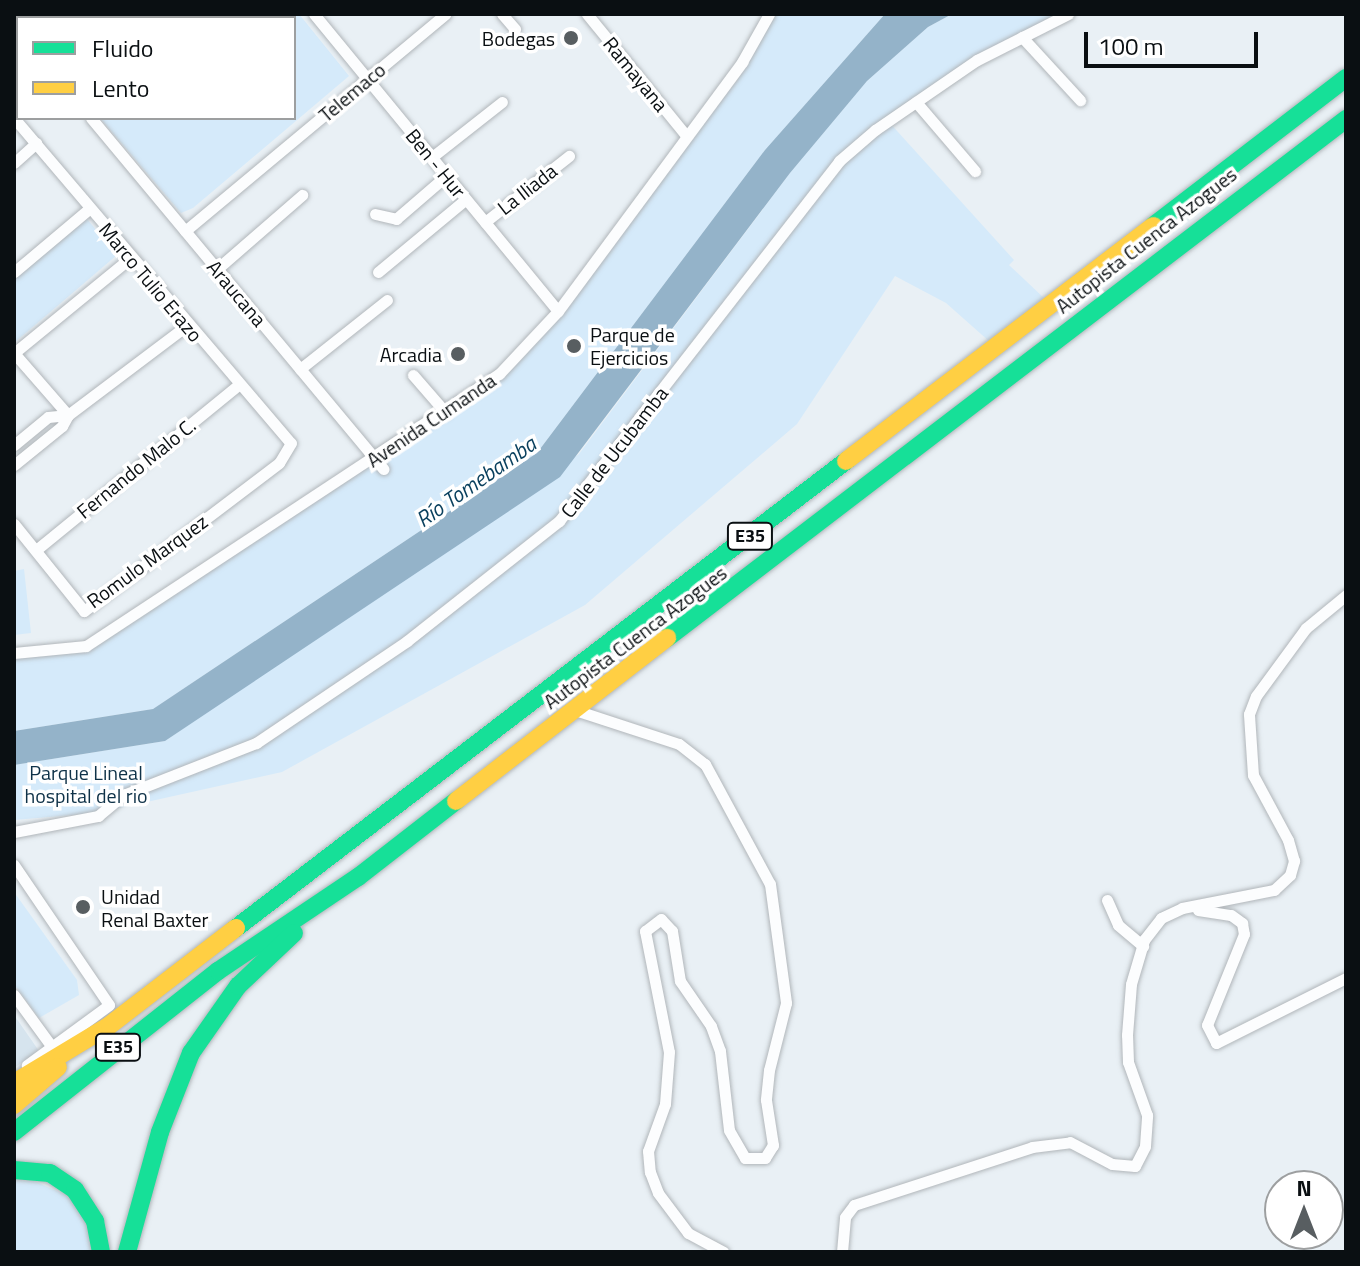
<!DOCTYPE html>
<meta charset="utf-8">
<style>
body{margin:0}
#map{position:relative;width:1360px;height:1266px;overflow:hidden;background:#e9f0f5;font-family:"Titillium Web",sans-serif}
div>[style]{position:absolute}
[style*='--x']{left:calc(var(--x)*1px);top:calc(var(--y)*1px);width:calc(var(--w)*1px);rotate:calc(var(--a)*1deg)}
.built>*{inset:0;background:#d6e4ee}
.green>*{inset:0;background:#d5eafa}
.water>*{inset:0;background:#94b3c9}
.roads{filter:drop-shadow(0 0 2px #b1b6ba) drop-shadow(0 0 2px #b1b6ba)}
.street>*{height:11px;margin:-5.5px;padding:0 5.5px;transform-origin:5.5px;border-radius:5.5px;background:#fcfdfe}
.fast>*{height:18px;margin:-9px;padding:0 9px;transform-origin:9px;border-radius:9px;background:#16e098}
.slow>*{height:18px;margin:-9px;padding:0 9px;transform-origin:9px;border-radius:9px;background:#ffcf43}
.dots>*{width:22px;height:22px;translate:-50% -50%;box-sizing:border-box;border:4px solid #fff;border-radius:50%}
span{translate:-50% -50%;white-space:nowrap;text-align:center;line-height:1.15;-webkit-text-stroke:7px #fff;paint-order:stroke}
.shield-label span{padding:2px 6px;background:#fff;border:2px solid;border-radius:6px;-webkit-text-stroke-width:0}
.shield-label{font-size:18px;color:#0a0f12;font-weight:700}
.poi-label{font-size:20px;color:#0a0f12}
.right{translate:-100% -50%;text-align:right}
.left{translate:0 -50%;text-align:left}
.street-label{font-size:20px;color:#0a0f12}
.park-label{font-size:20px;color:#0f3248}
.water-label{font-size:22px;color:#083f5d;font-style:italic}
.frame{position:absolute;inset:0;border:16px solid #0a0f12;pointer-events:none}
.legend{position:absolute;left:16px;top:16px;width:280px;height:104px;box-sizing:border-box;background:#fff;border:2px solid #9d9fa0;margin:0;padding:10px 14px;list-style:none;font-size:24px;color:#0a0f12}
.legend li{display:flex;align-items:center;gap:16px;height:40px}
.legend b{width:40px;border:2px solid #9d9fa0}
.north{position:absolute;left:1264px;top:1170px;width:80px;height:80px;box-sizing:border-box;background:#fff;border:2px solid #9d9fa0;border-radius:50%;rotate:0deg;font-size:22px;font-weight:700;line-height:32px;text-align:center;color:#0a0f12}
.north::after{content:'';display:block;margin:auto;width:28px;height:36px;background:#585e61;clip-path:polygon(50% 0,100% 100%,50% 72%,0 100%)}
.scale{position:absolute;left:1084px;top:32px;width:174px;height:36px;box-sizing:border-box;border:4px solid #0a0f12;border-top:0;padding-left:10px;font-size:24px;line-height:28px;white-space:nowrap;color:#0a0f12;-webkit-text-stroke:6px #fff;paint-order:stroke}
</style>
<div id="map">
<div class="built">
<i style="clip-path:polygon(14px 1015px,39px 1051px,14px 1068px)"></i>
</div>
<div class="green">
<i style="clip-path:polygon(14px 14px,299px 14px,349px 76px,193px 208px,181px 213px,100px 118px,294px 118px,294px 18px,18px 19px)"></i>
<i style="clip-path:polygon(776px 14px,885px 14px,765px 150px,537px 453px,153px 709px,14px 731px,14px 654px,86px 646px,499px 374px,558px 311px,738px 79px)"></i>
<i style="clip-path:polygon(952px 14px,1068px 14px,977px 60px,888px 121px,1014px 260px,1009px 265px,1045px 299px,990px 342px,946px 303px,895px 276px,797px 424px,585px 605px,282px 772px,97px 813px,14px 820px,14px 765px,165px 741px,579px 454px,790px 173px,867px 81px,928px 27px)"></i>
<i style="clip-path:polygon(87px 219px,117px 255px,14px 343px,14px 279px)"></i>
<i style="clip-path:polygon(24px 569px,31px 633px,14px 635px,14px 571px)"></i>
<i style="clip-path:polygon(14px 892px,77px 980px,79px 995px,39px 1018px,14px 984px)"></i>
<i style="clip-path:polygon(14px 1180px,34px 1181px,68px 1196px,82px 1210px,93px 1252px,14px 1252px)"></i>
</div>
<div class="water">
<i style="clip-path:polygon(885px 14px,952px 14px,928px 27px,867px 81px,790px 173px,560px 477px,165px 741px,14px 765px,14px 731px,153px 709px,537px 453px,765px 150px)"></i>
</div>
<div class="roads">
<div class="street">
<i style="--x:314;--y:14;--w:384;--a:50.6"></i>
<i style="--x:502;--y:14;--w:20;--a:49"></i>
<i style="--x:587;--y:14;--w:155;--a:50.8"></i>
<i style="--x:14;--y:25;--w:6;--a:45"></i>
<i style="--x:1022;--y:37;--w:86;--a:47.4"></i>
<i style="--x:916;--y:102;--w:91;--a:49.5"></i>
<i style="--x:14;--y:118;--w:427;--a:49.6"></i>
<i style="--x:291;--y:443;--w:23;--a:121"></i>
<i style="--x:279;--y:463;--w:245;--a:142.8"></i>
<i style="--x:84;--y:611;--w:112;--a:-128.8"></i>
<i style="--x:91;--y:118;--w:457;--a:50.2"></i>
<i style="--x:432;--y:157;--w:89;--a:-38.2"></i>
<i style="--x:14;--y:163;--w:30;--a:-42"></i>
<i style="--x:375;--y:214;--w:22;--a:13"></i>
<i style="--x:396;--y:219;--w:67;--a:-40.8"></i>
<i style="--x:485;--y:222;--w:107;--a:-38.2"></i>
<i style="--x:185;--y:231;--w:339;--a:-39.8"></i>
<i style="--x:217;--y:269;--w:113;--a:-41"></i>
<i style="--x:14;--y:272;--w:99;--a:-40.1"></i>
<i style="--x:378;--y:272;--w:114;--a:-39.7"></i>
<i style="--x:300;--y:369;--w:111;--a:-38.4"></i>
<i style="--x:413;--y:375;--w:49;--a:49.1"></i>
<i style="--x:68;--y:415;--w:82;--a:-131.1"></i>
<i style="--x:14;--y:353;--w:150;--a:-39.3"></i>
<i style="--x:14;--y:445;--w:44;--a:-39.5"></i>
<i style="--x:48;--y:417;--w:20;--a:-6"></i>
<i style="--x:14;--y:465;--w:62;--a:-39.1"></i>
<i style="--x:62;--y:426;--w:13;--a:-61"></i>
<i style="--x:68;--y:415;--w:148;--a:-37"></i>
<i style="--x:36;--y:550;--w:259;--a:-39.2"></i>
<i style="--x:14;--y:653;--w:72;--a:-5.6"></i>
<i style="--x:86;--y:646;--w:495;--a:-33.4"></i>
<i style="--x:499;--y:374;--w:86;--a:-46.9"></i>
<i style="--x:558;--y:311;--w:310;--a:-53.5"></i>
<i style="--x:742;--y:62;--w:55;--a:-60.6"></i>
<i style="--x:575;--y:710;--w:109;--a:18.1"></i>
<i style="--x:679;--y:744;--w:33;--a:38"></i>
<i style="--x:705;--y:764;--w:136;--a:61.6"></i>
<i style="--x:770;--y:884;--w:120;--a:82.3"></i>
<i style="--x:786;--y:1003;--w:69;--a:104.2"></i>
<i style="--x:769;--y:1070;--w:30;--a:96"></i>
<i style="--x:766;--y:1100;--w:46;--a:81.2"></i>
<i style="--x:773;--y:1145;--w:15;--a:122"></i>
<i style="--x:765;--y:1158;--w:20;--a:180"></i>
<i style="--x:745;--y:1158;--w:32;--a:-120"></i>
<i style="--x:729;--y:1130;--w:80;--a:-96.5"></i>
<i style="--x:720;--y:1051;--w:27;--a:-110"></i>
<i style="--x:711;--y:1026;--w:55;--a:-124.6"></i>
<i style="--x:680;--y:981;--w:51;--a:-99.1"></i>
<i style="--x:672;--y:931;--w:16;--a:-133"></i>
<i style="--x:661;--y:919;--w:20;--a:143"></i>
<i style="--x:645;--y:931;--w:123;--a:78.8"></i>
<i style="--x:669;--y:1052;--w:52;--a:94.4"></i>
<i style="--x:665;--y:1104;--w:50;--a:109.9"></i>
<i style="--x:648;--y:1151;--w:21;--a:85"></i>
<i style="--x:650;--y:1172;--w:22;--a:69"></i>
<i style="--x:658;--y:1193;--w:50;--a:53.1"></i>
<i style="--x:688;--y:1233;--w:40;--a:28"></i>
<i style="--x:14;--y:832;--w:86;--a:-10.8"></i>
<i style="--x:98;--y:816;--w:33;--a:-40"></i>
<i style="--x:123;--y:795;--w:143;--a:-21.4"></i>
<i style="--x:256;--y:743;--w:182;--a:-34"></i>
<i style="--x:407;--y:641;--w:194;--a:-38.3"></i>
<i style="--x:559;--y:521;--w:456;--a:-52.1"></i>
<i style="--x:839;--y:161;--w:48;--a:-40.7"></i>
<i style="--x:875;--y:130;--w:124;--a:-34.5"></i>
<i style="--x:977;--y:60;--w:102;--a:-26.8"></i>
<i style="--x:14;--y:865;--w:169;--a:55.8"></i>
<i style="--x:109;--y:1005;--w:102;--a:143.8"></i>
<i style="--x:1107;--y:900;--w:27;--a:66"></i>
<i style="--x:1118;--y:925;--w:33;--a:40"></i>
<i style="--x:1198;--y:910;--w:33;--a:9"></i>
<i style="--x:1231;--y:915;--w:14;--a:36"></i>
<i style="--x:1242;--y:923;--w:11;--a:80"></i>
<i style="--x:1244;--y:934;--w:98;--a:112.1"></i>
<i style="--x:1207;--y:1025;--w:20;--a:63"></i>
<i style="--x:1216;--y:1043;--w:145;--a:-26.6"></i>
<i style="--x:14;--y:995;--w:64;--a:53.8"></i>
<i style="--x:842;--y:1252;--w:35;--a:-85"></i>
<i style="--x:845;--y:1217;--w:15;--a:-53"></i>
<i style="--x:854;--y:1205;--w:187;--a:-18"></i>
<i style="--x:1032;--y:1147;--w:38;--a:-7"></i>
<i style="--x:1070;--y:1142;--w:47;--a:27.6"></i>
<i style="--x:1112;--y:1164;--w:23;--a:5"></i>
<i style="--x:1135;--y:1166;--w:22;--a:-63"></i>
<i style="--x:1145;--y:1146;--w:31;--a:-86"></i>
<i style="--x:1147;--y:1115;--w:56;--a:-109.7"></i>
<i style="--x:1128;--y:1062;--w:27;--a:-92"></i>
<i style="--x:1127;--y:1035;--w:51;--a:-85.5"></i>
<i style="--x:1131;--y:984;--w:46;--a:-73.5"></i>
<i style="--x:1144;--y:940;--w:28;--a:-52"></i>
<i style="--x:1161;--y:918;--w:23;--a:-25"></i>
<i style="--x:1182;--y:908;--w:94;--a:-11.1"></i>
<i style="--x:1274;--y:890;--w:22;--a:-43"></i>
<i style="--x:1290;--y:875;--w:15;--a:-74"></i>
<i style="--x:1294;--y:861;--w:22;--a:-106"></i>
<i style="--x:1288;--y:840;--w:74;--a:-118.3"></i>
<i style="--x:1253;--y:775;--w:61;--a:-93.8"></i>
<i style="--x:1249;--y:714;--w:19;--a:-69"></i>
<i style="--x:1256;--y:696;--w:84;--a:-53.7"></i>
<i style="--x:1306;--y:628;--w:52;--a:-39.5"></i>
</div>
<div class="fast">
<i style="--x:1153;--y:226;--w:243;--a:-37.5"></i>
<i style="--x:667;--y:638;--w:855;--a:-37.39"></i>
<i style="--x:236;--y:928;--w:768;--a:-37.44"></i>
<i style="--x:14;--y:1132;--w:260;--a:-38.3"></i>
<i style="--x:218;--y:971;--w:169;--a:-33.9"></i>
<i style="--x:358;--y:877;--w:124;--a:-37.8"></i>
<i style="--x:14;--y:1170;--w:36;--a:5"></i>
<i style="--x:50;--y:1173;--w:30;--a:34"></i>
<i style="--x:75;--y:1190;--w:37;--a:57"></i>
<i style="--x:95;--y:1221;--w:32;--a:79"></i>
<i style="--x:127;--y:1252;--w:124;--a:-74.6"></i>
<i style="--x:160;--y:1132;--w:85;--a:-68.6"></i>
<i style="--x:191;--y:1053;--w:82;--a:-55"></i>
<i style="--x:238;--y:986;--w:77;--a:-43.4"></i>
</div>
<div class="slow">
<i style="--x:846;--y:461;--w:387;--a:-37.4"></i>
<i style="--x:456;--y:801;--w:267;--a:-37.7"></i>
<i style="--x:14;--y:1083;--w:112;--a:-31.1"></i>
<i style="--x:110;--y:1025;--w:159;--a:-37.6"></i>
<i style="--x:14;--y:1105;--w:58;--a:-40.8"></i>
</div>
</div>
<div class="dots">
<i style="left:571px;top:38px;background:#585e61"></i>
<i style="left:574px;top:346px;background:#585e61"></i>
<i style="left:458px;top:354px;background:#585e61"></i>
<i style="left:83px;top:907px;background:#585e61"></i>
</div>
<div class="shield-label">
<span style="left:750px;top:536px">E35</span>
<span style="left:118px;top:1047px">E35</span>
</div>
<div class="poi-label">
<span class="right" style="left:555px;top:38px">Bodegas</span>
<span class="left" style="left:590px;top:346px">Parque de<br>Ejercicios</span>
<span class="right" style="left:442px;top:354px">Arcadia</span>
<span class="left" style="left:101px;top:908px">Unidad<br>Renal Baxter</span>
</div>
<div class="street-label">
<span style="left:636px;top:74px;rotate:51deg">Ramayana</span>
<span style="left:352px;top:92px;rotate:-40deg">Telemaco</span>
<span style="left:436px;top:163px;rotate:51deg">Ben - Hur</span>
<span style="left:527px;top:189px;rotate:-38deg">La Iliada</span>
<span style="left:1146px;top:240px;rotate:-38deg">Autopista Cuenca Azogues</span>
<span style="left:151px;top:282px;rotate:50deg">Marco Tulio Erazo</span>
<span style="left:237px;top:293px;rotate:50deg">Araucana</span>
<span style="left:431px;top:420px;rotate:-34deg">Avenida Cumanda</span>
<span style="left:614px;top:452px;rotate:-52deg">Calle de Ucubamba</span>
<span style="left:136px;top:468px;rotate:-39deg">Fernando Malo C.</span>
<span style="left:147px;top:561px;rotate:-36deg">Romulo Marquez</span>
<span style="left:635px;top:637px;rotate:-37deg">Autopista Cuenca Azogues</span>
</div>
<div class="park-label">
<span style="left:86px;top:784px">Parque Lineal<br>hospital del rio</span>
</div>
<div class="water-label">
<span style="left:476px;top:482px;rotate:-35deg">Río Tomebamba</span>
</div>
<div class="frame"></div>
<ul class="legend">
<li><b style="height:10px;background:#16e098"></b>Fluido</li>
<li><b style="height:10px;background:#ffcf43"></b>Lento</li>
</ul>
<div class="north">N</div>
<div class="scale">100 m</div>
</div>
